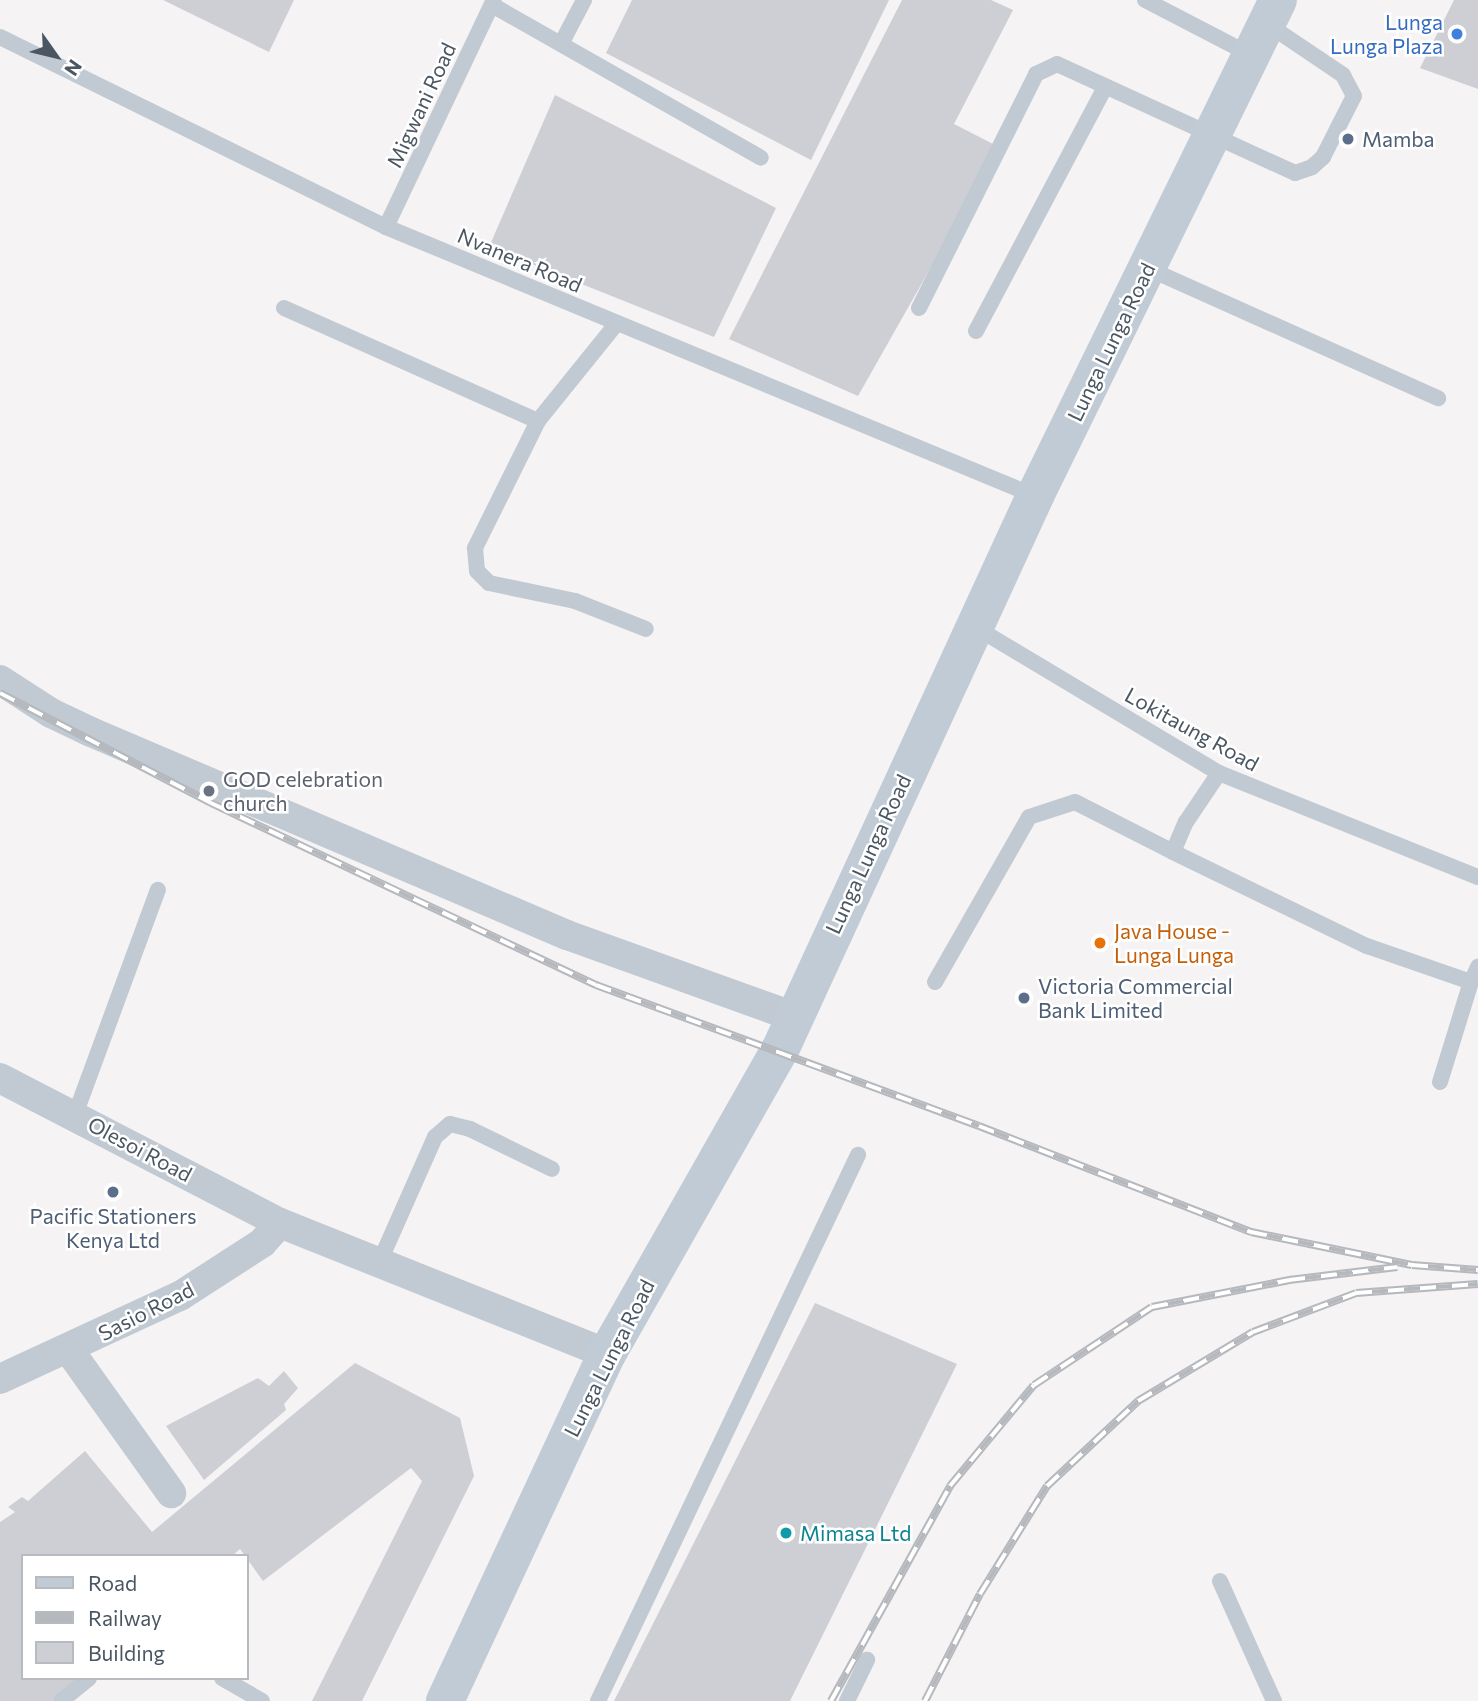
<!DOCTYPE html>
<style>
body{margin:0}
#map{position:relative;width:1478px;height:1701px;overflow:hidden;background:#f5f3f3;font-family:Commissioner,sans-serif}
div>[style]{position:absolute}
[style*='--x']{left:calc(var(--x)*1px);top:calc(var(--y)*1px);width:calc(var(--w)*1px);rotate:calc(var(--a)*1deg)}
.building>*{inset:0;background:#cdcfd5}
.service>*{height:16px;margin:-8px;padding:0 8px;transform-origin:8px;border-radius:8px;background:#c1cad2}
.minor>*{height:30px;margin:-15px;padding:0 15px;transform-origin:15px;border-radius:15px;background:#c1cad2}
.secondary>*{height:38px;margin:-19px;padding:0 19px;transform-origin:19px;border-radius:19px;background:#c1cbd6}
.rail>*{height:8px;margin-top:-4px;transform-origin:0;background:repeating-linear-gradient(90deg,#fff 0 16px,#b5b8bd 0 32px);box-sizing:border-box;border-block:2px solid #b5b8bd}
.dots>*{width:19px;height:19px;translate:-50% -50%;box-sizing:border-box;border:4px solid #fff;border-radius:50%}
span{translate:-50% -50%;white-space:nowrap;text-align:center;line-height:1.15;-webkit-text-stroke:5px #fff;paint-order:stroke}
.shop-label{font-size:21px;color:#366cbe}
.right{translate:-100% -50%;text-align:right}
.street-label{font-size:21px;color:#4a5661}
.service-label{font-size:21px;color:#4e5e75}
.left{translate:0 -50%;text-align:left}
.worship-label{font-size:21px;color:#5b616d}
.food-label{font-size:21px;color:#c56008}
.culture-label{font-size:21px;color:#0d838f}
.legend{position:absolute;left:21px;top:1554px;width:228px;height:126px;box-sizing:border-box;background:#fff;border:2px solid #b7bbc0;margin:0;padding:9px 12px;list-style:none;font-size:21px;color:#4a5661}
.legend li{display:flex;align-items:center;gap:14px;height:35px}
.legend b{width:35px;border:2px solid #b7bbc0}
.north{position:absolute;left:21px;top:21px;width:70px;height:70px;-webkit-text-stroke:5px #fff;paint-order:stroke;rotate:124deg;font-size:19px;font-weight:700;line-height:28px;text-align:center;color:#4a5661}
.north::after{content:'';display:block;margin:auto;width:24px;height:32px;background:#4a5661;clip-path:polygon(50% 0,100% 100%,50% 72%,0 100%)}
</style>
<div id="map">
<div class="building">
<i style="clip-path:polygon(163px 0,294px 0,269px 52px)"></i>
<i style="clip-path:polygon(632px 0,889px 0,811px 160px,606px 53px)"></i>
<i style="clip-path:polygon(902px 0,991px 0,1013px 10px,954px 124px,999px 147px,858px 396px,729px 339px)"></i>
<i style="clip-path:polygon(1454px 0,1478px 0,1478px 89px,1420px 68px)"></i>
<i style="clip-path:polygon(555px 95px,776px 208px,714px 337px,489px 247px)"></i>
<i style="clip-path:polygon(815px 1303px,957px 1364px,790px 1701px,614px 1701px)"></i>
<i style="clip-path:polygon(355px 1363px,460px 1418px,474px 1476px,362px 1701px,312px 1701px,422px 1481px,411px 1468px,263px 1581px,240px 1549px,232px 1556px,23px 1556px,23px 1678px,80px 1678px,52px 1701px,0 1701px,0 1522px,15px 1512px,8px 1507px,22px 1497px,28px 1501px,85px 1451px,152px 1532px)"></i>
<i style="clip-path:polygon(284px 1371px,298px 1388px,284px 1404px,286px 1410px,204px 1480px,166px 1426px,258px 1378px,269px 1386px)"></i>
</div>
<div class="service">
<i style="--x:1145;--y:0;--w:119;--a:27.4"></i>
<i style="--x:492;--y:5;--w:309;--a:29.6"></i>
<i style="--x:0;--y:37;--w:430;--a:26.2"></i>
<i style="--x:386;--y:227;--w:703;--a:22.51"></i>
<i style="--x:561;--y:44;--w:50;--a:-62.4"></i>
<i style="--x:386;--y:227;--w:251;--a:-64.6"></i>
<i style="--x:1147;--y:268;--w:319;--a:24.1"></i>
<i style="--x:284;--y:308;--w:278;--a:24"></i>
<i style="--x:919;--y:308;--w:262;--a:-63.4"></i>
<i style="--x:1036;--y:74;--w:23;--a:-25"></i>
<i style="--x:1057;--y:64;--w:262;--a:24.6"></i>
<i style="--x:1295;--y:173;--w:18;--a:-19"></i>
<i style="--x:1312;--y:167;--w:15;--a:-42"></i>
<i style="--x:1323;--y:157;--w:68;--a:-63.1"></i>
<i style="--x:1354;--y:96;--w:24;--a:-118"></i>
<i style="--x:1343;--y:75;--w:92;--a:-146.1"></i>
<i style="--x:617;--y:323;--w:126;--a:128.9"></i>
<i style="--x:538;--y:421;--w:142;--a:116.4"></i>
<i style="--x:475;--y:548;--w:23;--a:85"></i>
<i style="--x:477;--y:571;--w:17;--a:45"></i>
<i style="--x:489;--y:583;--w:88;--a:11.8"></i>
<i style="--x:575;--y:601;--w:76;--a:21.5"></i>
<i style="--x:976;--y:331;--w:276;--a:-62.1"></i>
<i style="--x:975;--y:627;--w:284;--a:30.9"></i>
<i style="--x:1219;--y:773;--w:279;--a:21.9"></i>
<i style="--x:1173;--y:852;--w:216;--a:25.9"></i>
<i style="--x:1367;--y:946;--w:110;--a:19.1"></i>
<i style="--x:1471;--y:982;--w:17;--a:-65"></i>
<i style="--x:935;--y:982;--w:190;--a:-60.3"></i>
<i style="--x:1029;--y:817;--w:48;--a:-18.1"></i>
<i style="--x:1075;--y:802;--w:110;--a:27"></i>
<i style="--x:1173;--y:852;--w:33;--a:-67"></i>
<i style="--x:1186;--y:822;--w:59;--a:-56"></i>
<i style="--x:1440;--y:1082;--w:105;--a:-72.8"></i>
<i style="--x:75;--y:1115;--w:240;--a:-69.8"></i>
<i style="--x:380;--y:1261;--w:136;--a:-66.1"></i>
<i style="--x:435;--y:1137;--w:20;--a:-41"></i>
<i style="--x:450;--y:1124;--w:21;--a:14"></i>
<i style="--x:470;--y:1129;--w:91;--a:26"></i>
<i style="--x:1220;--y:1581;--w:132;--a:65.8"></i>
<i style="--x:222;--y:1678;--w:46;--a:29.9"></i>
<i style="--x:61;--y:1701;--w:36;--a:-39"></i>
<i style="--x:598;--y:1701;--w:605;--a:-64.54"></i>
<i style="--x:847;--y:1701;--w:46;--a:-64"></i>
</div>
<div class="minor">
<i style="--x:0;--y:680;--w:61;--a:32.9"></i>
<i style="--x:51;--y:713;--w:44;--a:25.4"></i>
<i style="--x:91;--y:732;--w:517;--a:23.1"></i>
<i style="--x:567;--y:935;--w:239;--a:19.8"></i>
<i style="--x:0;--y:1078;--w:315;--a:27.4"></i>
<i style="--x:280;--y:1223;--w:352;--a:21.8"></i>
<i style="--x:69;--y:1350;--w:176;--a:54.5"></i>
<i style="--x:0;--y:1379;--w:198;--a:-24.8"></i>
<i style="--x:180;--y:1296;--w:98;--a:-32.9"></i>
<i style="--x:262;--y:1243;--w:27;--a:-48"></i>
</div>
<div class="secondary">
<i style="--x:445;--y:1701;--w:383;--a:-65"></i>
<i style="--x:607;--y:1354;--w:350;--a:-60.4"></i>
<i style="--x:780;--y:1050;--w:610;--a:-65.28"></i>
<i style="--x:1035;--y:496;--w:552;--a:-63.9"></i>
</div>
<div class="rail">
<i style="--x:0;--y:693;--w:238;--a:27.5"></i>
<i style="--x:211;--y:803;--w:426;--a:25.3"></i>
<i style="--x:596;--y:985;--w:408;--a:20.2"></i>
<i style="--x:979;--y:1126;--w:292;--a:21.3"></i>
<i style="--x:1251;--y:1232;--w:164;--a:11.6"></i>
<i style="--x:1412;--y:1265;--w:66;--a:4.3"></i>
<i style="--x:831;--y:1701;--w:246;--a:-61"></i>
<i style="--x:950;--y:1486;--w:131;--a:-50.3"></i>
<i style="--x:1034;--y:1385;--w:141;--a:-33.5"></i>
<i style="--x:1152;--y:1307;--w:140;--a:-11.1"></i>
<i style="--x:1289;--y:1280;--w:109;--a:-6.9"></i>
<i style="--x:925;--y:1701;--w:120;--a:-62.8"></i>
<i style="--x:980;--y:1594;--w:127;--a:-58.2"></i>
<i style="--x:1047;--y:1486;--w:125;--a:-43"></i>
<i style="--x:1138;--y:1401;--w:134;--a:-31"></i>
<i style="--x:1253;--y:1332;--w:110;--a:-20.7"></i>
<i style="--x:1356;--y:1293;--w:122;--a:-4.2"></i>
</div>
<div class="dots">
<i style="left:1457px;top:34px;background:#3f7fe0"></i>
<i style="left:1348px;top:139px;background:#5c6f8a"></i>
<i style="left:209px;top:791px;background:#6b7280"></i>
<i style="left:1100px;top:943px;background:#e8710a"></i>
<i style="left:1024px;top:998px;background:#5c6f8a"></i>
<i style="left:113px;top:1192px;background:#5c6f8a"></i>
<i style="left:786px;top:1533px;background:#0f9aa8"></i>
</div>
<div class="shop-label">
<span class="right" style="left:1443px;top:34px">Lunga<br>Lunga Plaza</span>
</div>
<div class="street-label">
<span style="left:421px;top:105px;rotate:-65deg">Migwani Road</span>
<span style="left:520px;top:260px;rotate:23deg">Nvanera Road</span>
<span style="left:1111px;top:342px;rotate:-64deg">Lunga Lunga Road</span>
<span style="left:1192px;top:729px;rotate:29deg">Lokitaung Road</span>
<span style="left:868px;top:854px;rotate:-65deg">Lunga Lunga Road</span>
<span style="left:140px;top:1149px;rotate:28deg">Olesoi Road</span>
<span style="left:146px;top:1311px;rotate:-27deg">Sasio Road</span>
<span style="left:609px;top:1358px;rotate:-63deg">Lunga Lunga Road</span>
</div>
<div class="service-label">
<span class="left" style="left:1362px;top:139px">Mamba</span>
<span class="left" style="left:1038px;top:998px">Victoria Commercial<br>Bank Limited</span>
<span style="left:113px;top:1228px">Pacific Stationers<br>Kenya Ltd</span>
</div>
<div class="worship-label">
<span class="left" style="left:223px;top:791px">GOD celebration<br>church</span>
</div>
<div class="food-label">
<span class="left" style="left:1114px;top:943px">Java House -<br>Lunga Lunga</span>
</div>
<div class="culture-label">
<span class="left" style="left:800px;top:1533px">Mimasa Ltd</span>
</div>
<ul class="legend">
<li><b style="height:9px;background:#c1cbd6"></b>Road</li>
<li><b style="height:9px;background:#b5b8bd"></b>Railway</li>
<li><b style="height:19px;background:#cdcfd5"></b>Building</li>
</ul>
<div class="north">N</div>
</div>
